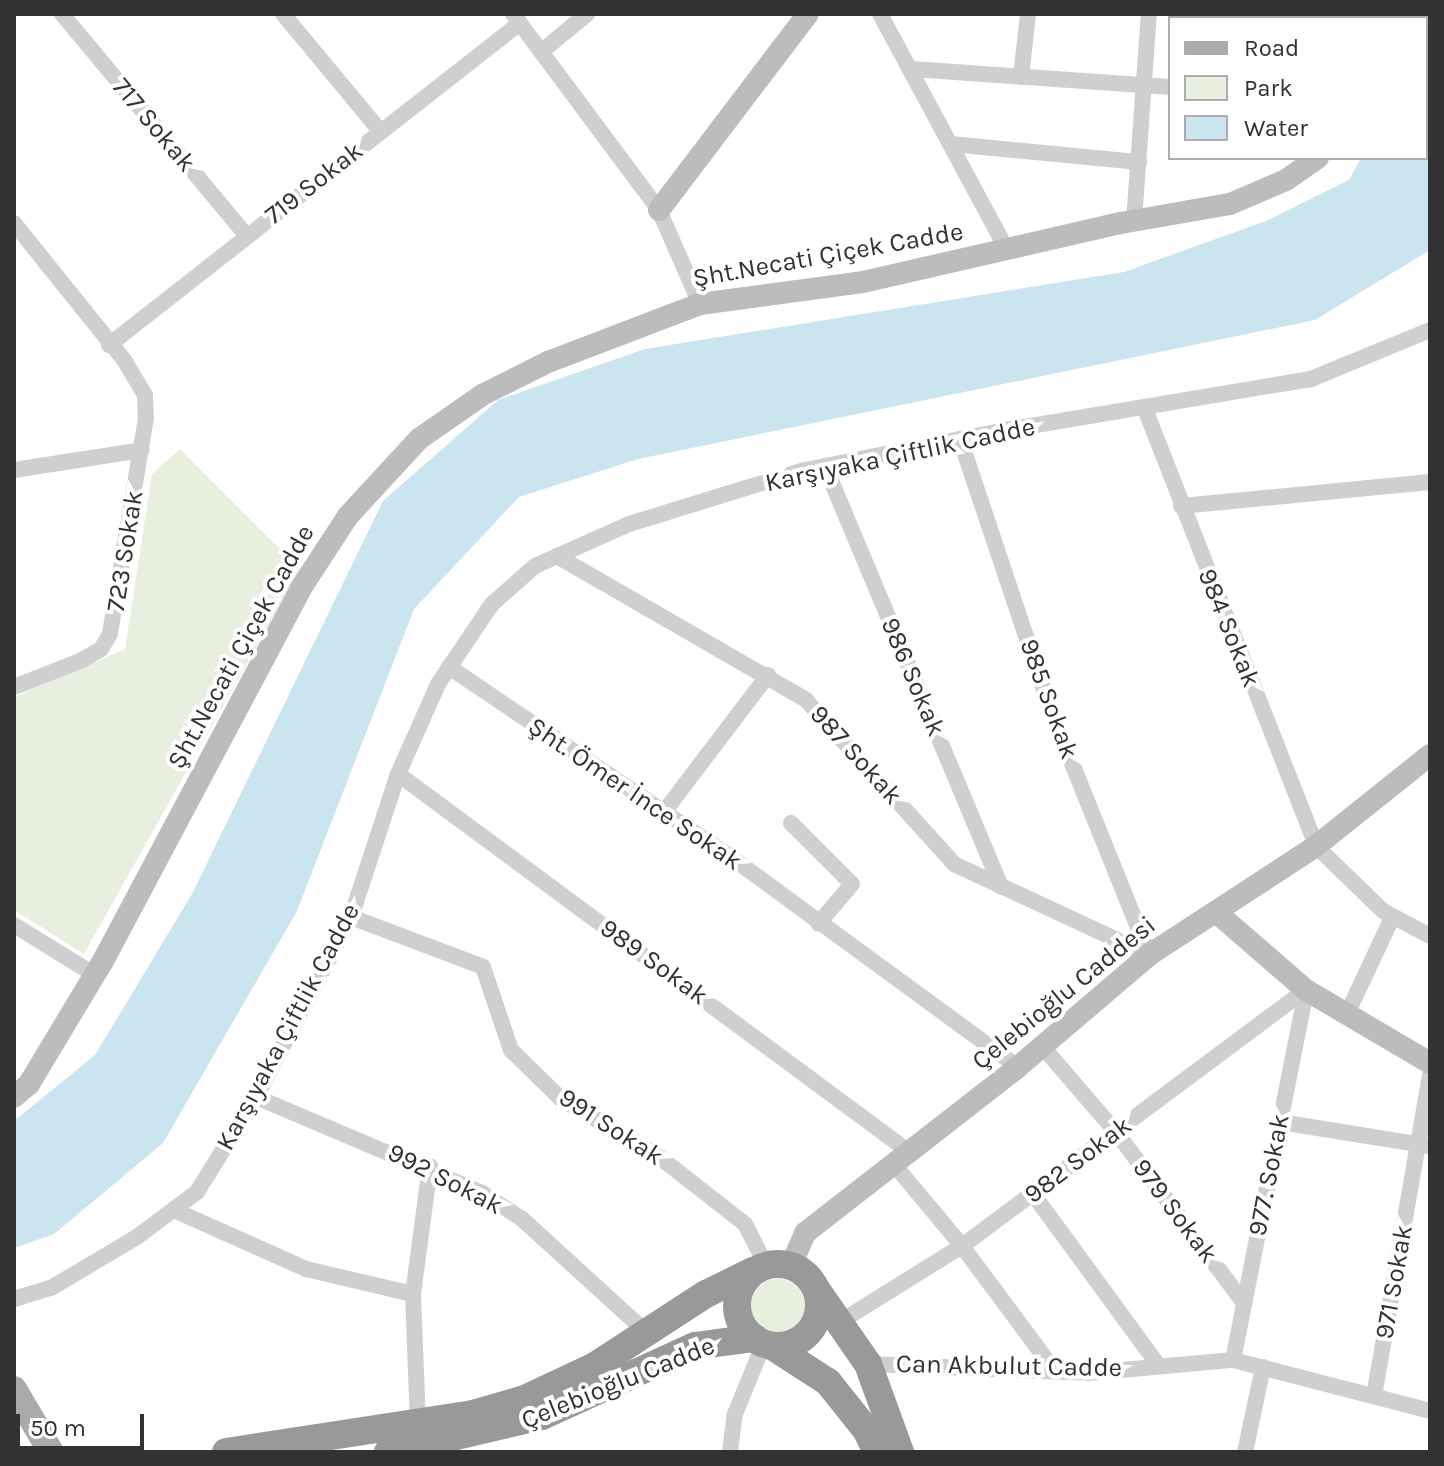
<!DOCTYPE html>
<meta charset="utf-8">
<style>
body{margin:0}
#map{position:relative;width:1444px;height:1466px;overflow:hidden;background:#fff;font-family:Karla,sans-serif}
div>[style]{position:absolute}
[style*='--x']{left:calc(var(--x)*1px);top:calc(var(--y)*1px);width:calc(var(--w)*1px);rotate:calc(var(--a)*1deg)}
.green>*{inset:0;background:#e9efdf}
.round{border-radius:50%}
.water>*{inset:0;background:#cae4f0}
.street>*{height:16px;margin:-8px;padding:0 8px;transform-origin:8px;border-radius:8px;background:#cfcfcf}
.secondary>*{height:22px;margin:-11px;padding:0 11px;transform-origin:11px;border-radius:11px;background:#bcbcbc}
.primary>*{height:26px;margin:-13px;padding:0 13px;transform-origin:13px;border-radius:13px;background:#aaa}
.highway>*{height:28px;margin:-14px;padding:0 14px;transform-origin:14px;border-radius:14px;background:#999}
.highway>.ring{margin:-14px;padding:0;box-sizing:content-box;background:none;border:28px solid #999;border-radius:50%}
span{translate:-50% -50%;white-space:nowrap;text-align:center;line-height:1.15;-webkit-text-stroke:8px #fff;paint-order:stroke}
.street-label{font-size:26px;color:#323232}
.frame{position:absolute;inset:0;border:16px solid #323232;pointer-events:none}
.legend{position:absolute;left:1168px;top:16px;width:260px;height:144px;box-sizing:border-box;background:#fff;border:2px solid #adadad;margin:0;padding:10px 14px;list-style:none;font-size:24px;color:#323232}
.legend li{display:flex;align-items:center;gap:16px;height:40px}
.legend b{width:40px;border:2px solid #adadad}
.scale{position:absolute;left:16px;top:1414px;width:128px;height:36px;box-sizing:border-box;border:4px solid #323232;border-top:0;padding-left:10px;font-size:24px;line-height:28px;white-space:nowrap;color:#323232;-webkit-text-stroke:6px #fff;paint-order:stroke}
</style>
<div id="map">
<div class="green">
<i style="clip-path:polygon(180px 449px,300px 569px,84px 954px,14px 910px,14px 697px,125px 649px,152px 474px)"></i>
<i class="round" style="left:751px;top:1279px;width:54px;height:54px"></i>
</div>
<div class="water">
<i style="clip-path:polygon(1417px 14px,1430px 14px,1430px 250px,1315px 320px,638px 459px,519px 497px,414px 609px,297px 911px,163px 1143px,54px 1234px,14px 1248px,14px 1121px,95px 1055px,192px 894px,383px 501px,498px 400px,645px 349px,1124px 272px,1266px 221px,1349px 180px,1361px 158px,1426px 158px,1426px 18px)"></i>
</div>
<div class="street">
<i style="--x:62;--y:14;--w:289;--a:50.2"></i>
<i style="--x:283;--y:14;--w:152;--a:50.3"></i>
<i style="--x:513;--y:14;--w:244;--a:53.3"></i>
<i style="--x:659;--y:210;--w:103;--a:66.4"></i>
<i style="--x:880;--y:14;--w:268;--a:61.7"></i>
<i style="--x:541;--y:52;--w:60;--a:-39.6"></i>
<i style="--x:912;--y:69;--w:259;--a:4"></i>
<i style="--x:1021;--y:77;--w:63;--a:-83.7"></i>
<i style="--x:951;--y:144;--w:189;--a:5.5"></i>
<i style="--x:1134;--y:221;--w:208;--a:-85.9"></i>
<i style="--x:14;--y:223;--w:176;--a:51.2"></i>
<i style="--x:124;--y:360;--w:41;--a:59"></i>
<i style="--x:145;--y:395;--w:23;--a:88"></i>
<i style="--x:146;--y:418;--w:219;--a:99.5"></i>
<i style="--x:110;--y:634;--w:17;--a:121"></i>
<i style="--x:101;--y:649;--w:24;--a:150"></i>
<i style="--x:80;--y:661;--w:71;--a:158.5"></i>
<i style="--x:109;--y:345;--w:522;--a:-38.08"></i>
<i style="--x:1145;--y:409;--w:469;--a:68.6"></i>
<i style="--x:1316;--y:846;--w:93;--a:44.1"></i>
<i style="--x:1383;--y:911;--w:53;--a:28"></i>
<i style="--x:960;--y:439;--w:287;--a:71.5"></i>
<i style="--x:1051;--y:711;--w:263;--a:68.1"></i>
<i style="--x:825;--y:466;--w:456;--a:67.3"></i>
<i style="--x:14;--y:470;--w:129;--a:-8.9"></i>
<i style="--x:1181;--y:506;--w:250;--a:-5.5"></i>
<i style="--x:557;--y:556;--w:288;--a:30"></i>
<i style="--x:806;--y:700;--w:221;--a:47.9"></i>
<i style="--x:954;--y:864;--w:215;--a:25"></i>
<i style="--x:449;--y:667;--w:336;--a:34"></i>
<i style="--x:728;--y:855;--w:359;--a:36.2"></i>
<i style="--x:398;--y:774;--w:634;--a:36.47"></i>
<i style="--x:664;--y:812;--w:172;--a:-52.8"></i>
<i style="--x:791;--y:823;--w:86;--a:45"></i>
<i style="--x:852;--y:884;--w:52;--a:130.4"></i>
<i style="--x:351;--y:917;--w:141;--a:20.7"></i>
<i style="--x:483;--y:967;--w:88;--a:71.4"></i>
<i style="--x:511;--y:1050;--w:69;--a:44.4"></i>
<i style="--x:560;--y:1098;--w:114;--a:30.6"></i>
<i style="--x:658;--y:1156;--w:110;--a:38"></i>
<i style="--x:745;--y:1224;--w:46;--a:62.9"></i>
<i style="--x:14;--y:925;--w:95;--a:31.7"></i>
<i style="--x:1347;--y:1014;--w:106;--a:-64.9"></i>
<i style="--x:1042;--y:1046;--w:113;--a:49.3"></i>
<i style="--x:1116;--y:1132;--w:214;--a:53.2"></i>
<i style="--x:256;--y:1097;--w:246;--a:23"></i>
<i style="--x:482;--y:1193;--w:48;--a:33"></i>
<i style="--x:522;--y:1219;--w:168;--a:42.3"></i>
<i style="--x:1280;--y:1122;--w:152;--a:9.1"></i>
<i style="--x:892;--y:1162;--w:109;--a:50.2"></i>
<i style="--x:962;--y:1246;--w:156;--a:53.4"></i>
<i style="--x:1033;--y:1194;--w:213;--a:53.8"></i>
<i style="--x:176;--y:1211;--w:142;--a:24"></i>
<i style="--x:306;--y:1269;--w:110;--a:13.2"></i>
<i style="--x:14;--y:1299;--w:39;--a:-17"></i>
<i style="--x:51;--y:1288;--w:100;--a:-30.7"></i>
<i style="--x:137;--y:1237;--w:75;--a:-36.9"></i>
<i style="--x:197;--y:1192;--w:112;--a:-58.2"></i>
<i style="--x:256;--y:1097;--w:204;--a:-62.2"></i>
<i style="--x:351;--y:917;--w:151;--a:-71.8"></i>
<i style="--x:398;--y:774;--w:98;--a:-66"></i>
<i style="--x:438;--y:684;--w:97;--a:-56"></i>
<i style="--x:492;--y:604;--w:57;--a:-41.5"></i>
<i style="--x:535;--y:566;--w:103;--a:-24.1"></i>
<i style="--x:629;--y:524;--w:184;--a:-17.1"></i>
<i style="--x:805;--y:470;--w:205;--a:-11.3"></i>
<i style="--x:1006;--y:430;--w:309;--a:-9.5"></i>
<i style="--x:1311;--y:379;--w:129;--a:-22.4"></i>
<i style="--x:843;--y:1320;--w:140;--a:-31.9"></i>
<i style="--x:962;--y:1246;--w:429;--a:-36.7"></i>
<i style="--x:1233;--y:1360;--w:377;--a:-78.8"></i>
<i style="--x:868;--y:1364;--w:221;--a:2.3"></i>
<i style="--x:1089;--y:1373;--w:145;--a:-5.2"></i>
<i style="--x:1233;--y:1360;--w:203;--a:14.5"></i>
<i style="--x:1374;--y:1396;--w:327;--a:-80.1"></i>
<i style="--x:418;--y:1424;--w:130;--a:-92.2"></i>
<i style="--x:413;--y:1294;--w:129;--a:-82.4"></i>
<i style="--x:730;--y:1452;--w:38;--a:-83"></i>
<i style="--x:735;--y:1414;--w:77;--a:-67.8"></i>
<i style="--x:1245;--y:1452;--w:87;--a:-78"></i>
</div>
<div class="secondary">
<i style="--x:1362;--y:18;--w:4;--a:-76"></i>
<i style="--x:659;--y:210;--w:246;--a:-52.8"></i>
<i style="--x:1217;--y:913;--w:118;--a:40.9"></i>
<i style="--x:1306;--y:990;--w:144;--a:30.5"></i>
<i style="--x:14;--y:1097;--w:20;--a:-41"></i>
<i style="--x:29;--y:1084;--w:144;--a:-59"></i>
<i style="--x:103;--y:961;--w:422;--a:-62"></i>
<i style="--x:301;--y:588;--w:86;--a:-56.9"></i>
<i style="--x:348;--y:516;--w:105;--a:-47.3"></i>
<i style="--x:419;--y:439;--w:77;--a:-34.9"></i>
<i style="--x:482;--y:395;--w:74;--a:-26.6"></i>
<i style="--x:548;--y:362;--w:163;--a:-20.9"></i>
<i style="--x:700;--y:304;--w:164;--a:-7.7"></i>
<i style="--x:863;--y:282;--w:265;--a:-12.9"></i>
<i style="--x:1121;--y:223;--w:111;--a:-9.9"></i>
<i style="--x:1230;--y:204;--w:61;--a:-23.2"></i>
<i style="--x:1286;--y:180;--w:39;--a:-35"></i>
<i style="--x:791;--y:1265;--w:35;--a:-66"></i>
<i style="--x:805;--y:1233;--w:270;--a:-37.9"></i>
<i style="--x:1018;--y:1067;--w:172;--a:-40.5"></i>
<i style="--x:1149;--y:955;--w:199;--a:-33.1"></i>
<i style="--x:1316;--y:846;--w:146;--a:-38.6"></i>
</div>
<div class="primary">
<i style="--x:14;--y:1389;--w:73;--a:59.6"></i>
</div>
<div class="highway">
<i class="ring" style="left:737px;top:1264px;width:54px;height:54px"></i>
<i style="--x:816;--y:1289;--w:91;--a:55.3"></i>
<i style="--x:868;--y:1364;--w:94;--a:70"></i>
<i style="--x:772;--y:1346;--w:67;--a:32.7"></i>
<i style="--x:828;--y:1382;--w:63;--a:51.5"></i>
<i style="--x:867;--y:1431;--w:23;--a:65"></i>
<i style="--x:226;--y:1452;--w:250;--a:-8.7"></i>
<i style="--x:473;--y:1414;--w:54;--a:-16.1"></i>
<i style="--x:525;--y:1399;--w:77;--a:-25.2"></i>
<i style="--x:595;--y:1366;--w:132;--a:-33"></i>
<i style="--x:706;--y:1294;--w:52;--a:-26.1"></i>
<i style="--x:388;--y:1452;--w:158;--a:-13.2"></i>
<i style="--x:542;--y:1416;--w:168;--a:-24.6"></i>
<i style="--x:695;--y:1346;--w:60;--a:-7.7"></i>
</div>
<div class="street-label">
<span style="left:154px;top:125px;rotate:50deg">717 Sokak</span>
<span style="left:314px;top:183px;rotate:-38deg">719 Sokak</span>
<span style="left:828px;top:255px;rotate:-10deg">Şht.Necati Çiçek Cadde</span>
<span style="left:900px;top:455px;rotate:-12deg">Karşıyaka Çiftlik Cadde</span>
<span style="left:125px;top:551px;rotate:-81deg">723 Sokak</span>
<span style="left:1229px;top:628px;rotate:68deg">984 Sokak</span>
<span style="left:241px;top:647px;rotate:-61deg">Şht.Necati Çiçek Cadde</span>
<span style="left:913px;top:677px;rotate:67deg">986 Sokak</span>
<span style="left:1049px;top:699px;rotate:70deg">985 Sokak</span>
<span style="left:856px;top:755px;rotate:48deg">987 Sokak</span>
<span style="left:635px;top:794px;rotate:34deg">Şht. Ömer İnce Sokak</span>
<span style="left:654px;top:962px;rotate:36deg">989 Sokak</span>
<span style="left:1064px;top:993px;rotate:-39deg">Çelebioğlu Caddesi</span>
<span style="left:288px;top:1027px;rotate:-62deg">Karşıyaka Çiftlik Cadde</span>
<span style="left:611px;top:1127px;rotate:33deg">991 Sokak</span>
<span style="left:1078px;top:1160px;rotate:-37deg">982 Sokak</span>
<span style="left:1269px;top:1175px;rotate:-79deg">977. Sokak</span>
<span style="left:445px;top:1179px;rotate:27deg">992 Sokak</span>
<span style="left:1175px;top:1211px;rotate:53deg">979 Sokak</span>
<span style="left:1394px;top:1282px;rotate:-80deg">971 Sokak</span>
<span style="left:1009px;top:1366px;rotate:1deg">Can Akbulut Cadde</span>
<span style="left:618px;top:1383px;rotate:-22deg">Çelebioğlu Cadde</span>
</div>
<div class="frame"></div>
<ul class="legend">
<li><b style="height:10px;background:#aaa"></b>Road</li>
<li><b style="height:22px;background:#e9efdf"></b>Park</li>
<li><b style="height:22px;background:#cae4f0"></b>Water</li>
</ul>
<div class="scale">50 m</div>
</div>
